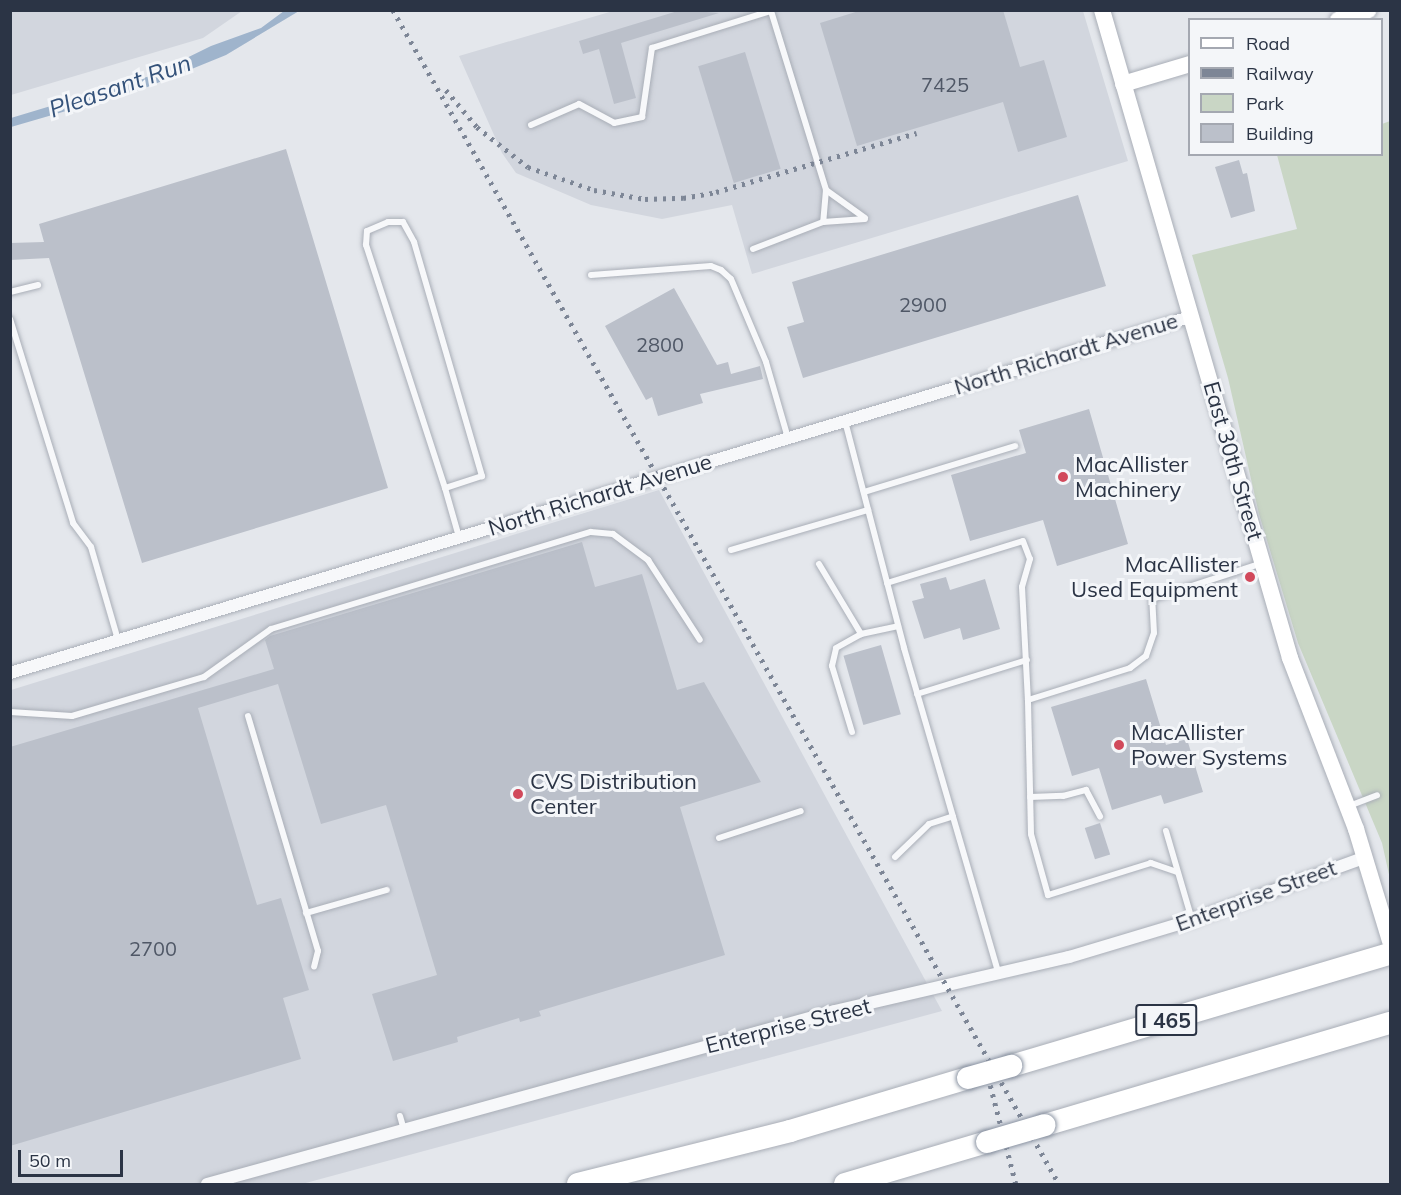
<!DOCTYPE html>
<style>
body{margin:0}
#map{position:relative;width:1401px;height:1195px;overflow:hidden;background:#e4e7ec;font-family:Mulish,sans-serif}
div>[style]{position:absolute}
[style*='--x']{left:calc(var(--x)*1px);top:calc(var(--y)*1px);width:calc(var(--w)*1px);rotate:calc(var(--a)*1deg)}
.built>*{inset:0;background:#d2d6de}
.green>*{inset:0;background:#c9d6c5}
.water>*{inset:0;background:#9fb4cc}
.building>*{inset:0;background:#bbc0ca;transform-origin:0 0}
.roads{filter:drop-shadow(0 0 2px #a9aeb7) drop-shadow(0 0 2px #a9aeb7)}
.lane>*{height:6px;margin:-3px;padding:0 3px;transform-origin:3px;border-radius:3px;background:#f7f8fa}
.street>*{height:12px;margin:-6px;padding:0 6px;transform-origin:6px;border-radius:6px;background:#f7f8fa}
.secondary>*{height:16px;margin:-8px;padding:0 8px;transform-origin:8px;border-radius:8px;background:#fff}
.highway>*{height:22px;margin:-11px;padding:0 11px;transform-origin:11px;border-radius:11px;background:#fff}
.rail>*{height:4.5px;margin-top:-2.25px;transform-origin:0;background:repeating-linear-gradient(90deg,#7d8696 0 3px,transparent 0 9px)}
.bridges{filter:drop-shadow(0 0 2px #8b94a3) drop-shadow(0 0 2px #8b94a3)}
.highway-bridge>*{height:22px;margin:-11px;padding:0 11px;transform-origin:11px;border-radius:11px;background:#fff}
.dots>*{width:16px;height:16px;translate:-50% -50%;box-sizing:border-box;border:3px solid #f4f6f9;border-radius:50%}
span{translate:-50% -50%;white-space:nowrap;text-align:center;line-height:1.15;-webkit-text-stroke:6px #f4f6f9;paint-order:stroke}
.number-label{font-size:20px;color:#4f5766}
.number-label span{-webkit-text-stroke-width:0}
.shield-label span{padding:2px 4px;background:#f4f6f9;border:2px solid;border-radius:4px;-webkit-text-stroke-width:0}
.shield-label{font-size:21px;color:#2b3445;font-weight:700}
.street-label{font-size:22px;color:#2b3445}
.poi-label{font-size:22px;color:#2b3445}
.left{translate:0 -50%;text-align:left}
.right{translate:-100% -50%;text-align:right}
.water-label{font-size:24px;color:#34527a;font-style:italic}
.frame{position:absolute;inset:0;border:12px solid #2b3445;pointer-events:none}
.legend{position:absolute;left:1188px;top:18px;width:195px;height:138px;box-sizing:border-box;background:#f4f6f9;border:2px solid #a4a8b1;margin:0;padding:8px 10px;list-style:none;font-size:18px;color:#2b3445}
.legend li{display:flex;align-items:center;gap:12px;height:30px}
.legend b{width:30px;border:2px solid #a4a8b1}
.scale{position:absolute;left:18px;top:1150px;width:105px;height:27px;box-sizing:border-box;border:3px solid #2b3445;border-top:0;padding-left:8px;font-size:18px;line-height:21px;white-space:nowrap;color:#2b3445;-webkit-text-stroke:4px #f4f6f9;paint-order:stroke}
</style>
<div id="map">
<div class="built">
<i style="clip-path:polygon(11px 10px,242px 10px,242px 11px,203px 38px,11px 95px)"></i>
<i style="clip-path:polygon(613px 11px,1083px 11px,1128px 161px,752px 274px,732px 205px,662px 219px,591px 205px,516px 173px,502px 153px,459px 56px)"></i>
<i style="clip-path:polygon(659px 490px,942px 1011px,302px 1184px,11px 1184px,11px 690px)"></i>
</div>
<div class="green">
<i style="clip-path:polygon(1390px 121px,1390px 879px,1382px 843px,1298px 643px,1259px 514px,1228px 378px,1192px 255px,1297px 229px,1277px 155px,1382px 154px,1382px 124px)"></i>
</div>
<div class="water">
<i style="clip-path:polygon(284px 11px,299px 11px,226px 55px,145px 88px,11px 127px,11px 118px,150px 76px,211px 46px,261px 28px)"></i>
</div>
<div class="building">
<i style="clip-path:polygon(681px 10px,719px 13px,621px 43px,636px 98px,614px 104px,599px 49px,583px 54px,579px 41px)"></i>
<i style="clip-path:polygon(862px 10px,1003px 10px,1020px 67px,1044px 60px,1067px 137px,1018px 152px,1003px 102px,857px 146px,820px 23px)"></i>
<i style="left:745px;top:52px;width:122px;height:49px;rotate:73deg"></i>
<i style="clip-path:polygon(286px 149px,388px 488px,142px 563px,49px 258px,10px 260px,10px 243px,44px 242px,39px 224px)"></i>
<i style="clip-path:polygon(1239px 160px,1243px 174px,1247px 173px,1255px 211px,1231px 218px,1215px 167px)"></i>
<i style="clip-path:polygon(1078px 195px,1106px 286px,803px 378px,787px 327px,804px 322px,792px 282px)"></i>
<i style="clip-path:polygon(674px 288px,717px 365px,728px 362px,731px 374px,760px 366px,763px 379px,700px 394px,703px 403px,658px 416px,652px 397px,646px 400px,605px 326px)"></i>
<i style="clip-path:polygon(1089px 409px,1128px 544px,1057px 566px,1043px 520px,970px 541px,951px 475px,1026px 453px,1019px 430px)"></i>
<i style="clip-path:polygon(582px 542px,595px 587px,642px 574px,677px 690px,704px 682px,761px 782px,680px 807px,725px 955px,539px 1011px,541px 1016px,520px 1022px,519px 1018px,457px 1037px,458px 1042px,393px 1061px,372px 994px,437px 975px,386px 805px,321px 824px,278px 684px,198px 708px,257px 905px,281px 898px,309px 990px,283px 998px,301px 1059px,10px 1146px,10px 747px,274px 669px,265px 640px,270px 636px)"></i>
<i style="clip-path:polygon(946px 577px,950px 590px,985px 579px,1000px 629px,963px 640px,960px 628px,924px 639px,912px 601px,924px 598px,920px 584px)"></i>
<i style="left:881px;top:645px;width:72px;height:39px;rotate:74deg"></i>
<i style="clip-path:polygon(1146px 679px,1166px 745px,1187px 739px,1203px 792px,1164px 804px,1161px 795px,1112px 810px,1099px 768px,1072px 776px,1051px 707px)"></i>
<i style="left:1100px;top:823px;width:33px;height:16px;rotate:72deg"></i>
</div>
<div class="roads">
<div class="lane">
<i style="--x:531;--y:125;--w:52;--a:-23.6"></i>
<i style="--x:579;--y:104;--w:40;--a:28"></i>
<i style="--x:614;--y:123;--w:29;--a:-12"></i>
<i style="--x:642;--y:117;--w:70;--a:-81.8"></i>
<i style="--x:652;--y:48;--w:125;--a:-17.3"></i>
<i style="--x:771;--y:11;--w:187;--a:72.9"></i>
<i style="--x:826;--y:190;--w:48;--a:35.7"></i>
<i style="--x:826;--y:190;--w:32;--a:95"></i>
<i style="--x:823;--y:222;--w:42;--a:-4.1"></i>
<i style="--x:753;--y:249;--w:75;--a:-21.1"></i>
<i style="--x:591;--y:275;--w:120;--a:-4.3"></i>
<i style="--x:711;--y:266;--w:11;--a:22"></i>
<i style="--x:721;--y:270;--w:13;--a:42"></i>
<i style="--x:731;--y:279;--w:90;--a:67.1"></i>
<i style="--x:766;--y:362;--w:79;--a:73.9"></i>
<i style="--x:10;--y:292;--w:29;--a:-14"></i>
<i style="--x:10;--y:319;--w:214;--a:72.8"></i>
<i style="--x:73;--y:523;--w:30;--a:53"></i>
<i style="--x:91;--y:547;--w:97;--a:73.8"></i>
<i style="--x:845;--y:421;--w:235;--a:75.4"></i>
<i style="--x:904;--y:648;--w:341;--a:73.8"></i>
<i style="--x:445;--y:488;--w:256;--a:-108"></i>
<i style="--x:366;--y:245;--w:14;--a:-86"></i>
<i style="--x:367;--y:231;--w:23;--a:-23"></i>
<i style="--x:388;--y:222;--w:15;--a:0"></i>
<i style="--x:403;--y:222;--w:23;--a:61"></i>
<i style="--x:414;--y:242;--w:244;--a:73.8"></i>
<i style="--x:482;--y:476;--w:39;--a:162"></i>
<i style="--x:445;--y:488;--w:51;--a:74.1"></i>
<i style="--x:864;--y:492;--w:158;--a:-16.9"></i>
<i style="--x:731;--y:550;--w:143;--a:-16.3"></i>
<i style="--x:819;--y:564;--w:82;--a:59"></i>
<i style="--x:861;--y:634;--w:38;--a:-12"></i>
<i style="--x:887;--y:583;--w:142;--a:-17.2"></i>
<i style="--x:1023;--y:541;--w:19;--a:69"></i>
<i style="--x:1030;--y:559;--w:29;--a:106"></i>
<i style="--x:1022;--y:587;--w:113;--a:87"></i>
<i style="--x:917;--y:694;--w:115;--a:-17.2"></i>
<i style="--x:10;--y:712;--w:62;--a:3.7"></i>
<i style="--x:72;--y:716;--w:138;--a:-16.5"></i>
<i style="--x:204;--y:677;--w:82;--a:-35.6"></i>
<i style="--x:271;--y:629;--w:334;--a:-16.9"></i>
<i style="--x:591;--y:532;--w:22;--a:5"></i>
<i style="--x:613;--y:534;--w:44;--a:36.6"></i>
<i style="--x:648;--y:560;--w:95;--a:57"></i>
<i style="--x:248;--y:716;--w:245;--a:73.4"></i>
<i style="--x:318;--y:951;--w:16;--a:104"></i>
<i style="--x:852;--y:732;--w:69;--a:-106.9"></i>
<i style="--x:832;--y:666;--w:18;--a:-77"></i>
<i style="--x:836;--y:648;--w:29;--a:-29"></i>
<i style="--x:1030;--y:797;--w:33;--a:-2"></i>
<i style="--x:1063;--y:796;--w:24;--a:-15"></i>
<i style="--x:1086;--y:790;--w:30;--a:62"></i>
<i style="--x:1349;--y:806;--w:30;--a:-21"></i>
<i style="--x:1166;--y:831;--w:93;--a:73.7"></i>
<i style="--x:719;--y:838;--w:86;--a:-18.2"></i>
<i style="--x:895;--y:857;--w:47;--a:-44.1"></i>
<i style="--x:929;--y:824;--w:25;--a:-18"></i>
<i style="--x:1177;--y:872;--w:28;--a:-161"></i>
<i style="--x:1151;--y:863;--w:108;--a:162.7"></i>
<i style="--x:1048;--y:895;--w:63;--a:-105.6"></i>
<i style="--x:1031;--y:834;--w:134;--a:-91.3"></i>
<i style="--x:1028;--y:700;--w:107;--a:-17.4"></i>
<i style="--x:1130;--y:668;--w:20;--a:-37"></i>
<i style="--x:1146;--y:656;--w:24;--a:-71"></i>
<i style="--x:1154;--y:633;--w:34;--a:-93"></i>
<i style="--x:1152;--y:599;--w:116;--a:-18.1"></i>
<i style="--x:306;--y:913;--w:84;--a:-15.9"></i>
<i style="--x:400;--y:1116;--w:15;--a:74"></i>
</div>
<div class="street">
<i style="--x:10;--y:673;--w:1233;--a:-16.79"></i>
<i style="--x:207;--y:1184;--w:651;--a:-15.4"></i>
<i style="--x:835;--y:1011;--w:240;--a:-13"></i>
<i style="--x:1069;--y:957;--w:128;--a:-16.7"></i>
<i style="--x:1192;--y:920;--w:185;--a:-19.9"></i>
</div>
<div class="secondary">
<i style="--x:1102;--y:10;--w:675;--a:73.82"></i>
<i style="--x:1290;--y:658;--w:183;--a:68.9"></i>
<i style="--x:1356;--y:829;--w:117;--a:73.1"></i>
<i style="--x:1338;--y:20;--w:32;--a:-18"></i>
<i style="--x:1123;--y:84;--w:70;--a:-16.6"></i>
</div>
<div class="highway">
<i style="--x:1011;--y:1066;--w:395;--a:-16.5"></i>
<i style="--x:1045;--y:1125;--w:360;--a:-16.5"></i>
<i style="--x:578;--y:1184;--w:219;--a:-14"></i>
<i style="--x:790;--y:1131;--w:186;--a:-16.6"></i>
<i style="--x:845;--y:1184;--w:148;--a:-16.5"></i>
</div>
</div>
<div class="rail">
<i style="--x:393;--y:10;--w:1350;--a:60.43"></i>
<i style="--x:446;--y:90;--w:48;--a:50"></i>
<i style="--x:477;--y:127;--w:65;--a:38.1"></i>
<i style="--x:528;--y:167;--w:70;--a:19.2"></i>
<i style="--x:594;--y:190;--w:52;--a:10"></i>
<i style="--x:645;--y:199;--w:38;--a:-2"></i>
<i style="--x:683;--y:198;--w:34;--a:-10"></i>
<i style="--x:716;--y:192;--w:209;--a:-16.4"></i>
<i style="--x:986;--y:1068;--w:120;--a:75.5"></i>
</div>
<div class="bridges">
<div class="highway-bridge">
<i style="--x:968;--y:1078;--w:45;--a:-15.6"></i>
<i style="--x:987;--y:1142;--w:60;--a:-16.3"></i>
</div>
</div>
<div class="dots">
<i style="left:1063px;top:477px;background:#d1495b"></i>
<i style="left:1250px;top:577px;background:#d1495b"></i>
<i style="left:1119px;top:745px;background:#d1495b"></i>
<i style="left:518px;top:794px;background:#d1495b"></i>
</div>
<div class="number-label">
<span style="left:945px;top:84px">7425</span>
<span style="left:923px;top:304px">2900</span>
<span style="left:660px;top:344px">2800</span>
<span style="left:153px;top:948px">2700</span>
</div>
<div class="shield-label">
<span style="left:1166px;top:1020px">I 465</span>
</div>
<div class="street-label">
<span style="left:1066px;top:354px;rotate:-17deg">North Richardt Avenue</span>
<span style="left:1233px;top:461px;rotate:74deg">East 30th Street</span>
<span style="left:600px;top:495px;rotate:-17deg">North Richardt Avenue</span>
<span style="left:1256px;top:896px;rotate:-20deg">Enterprise Street</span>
<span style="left:788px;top:1026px;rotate:-14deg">Enterprise Street</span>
</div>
<div class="poi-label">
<span class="left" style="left:1075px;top:477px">MacAllister<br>Machinery</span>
<span class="right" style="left:1238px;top:577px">MacAllister<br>Used Equipment</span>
<span class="left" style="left:1131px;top:745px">MacAllister<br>Power Systems</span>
<span class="left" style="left:530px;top:794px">CVS Distribution<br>Center</span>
</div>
<div class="water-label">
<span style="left:120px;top:86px;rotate:-19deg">Pleasant Run</span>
</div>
<div class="frame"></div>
<ul class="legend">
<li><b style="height:8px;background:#fff"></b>Road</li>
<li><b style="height:8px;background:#7d8696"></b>Railway</li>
<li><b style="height:16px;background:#c9d6c5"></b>Park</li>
<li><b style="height:16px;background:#bbc0ca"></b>Building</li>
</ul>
<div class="scale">50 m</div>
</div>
